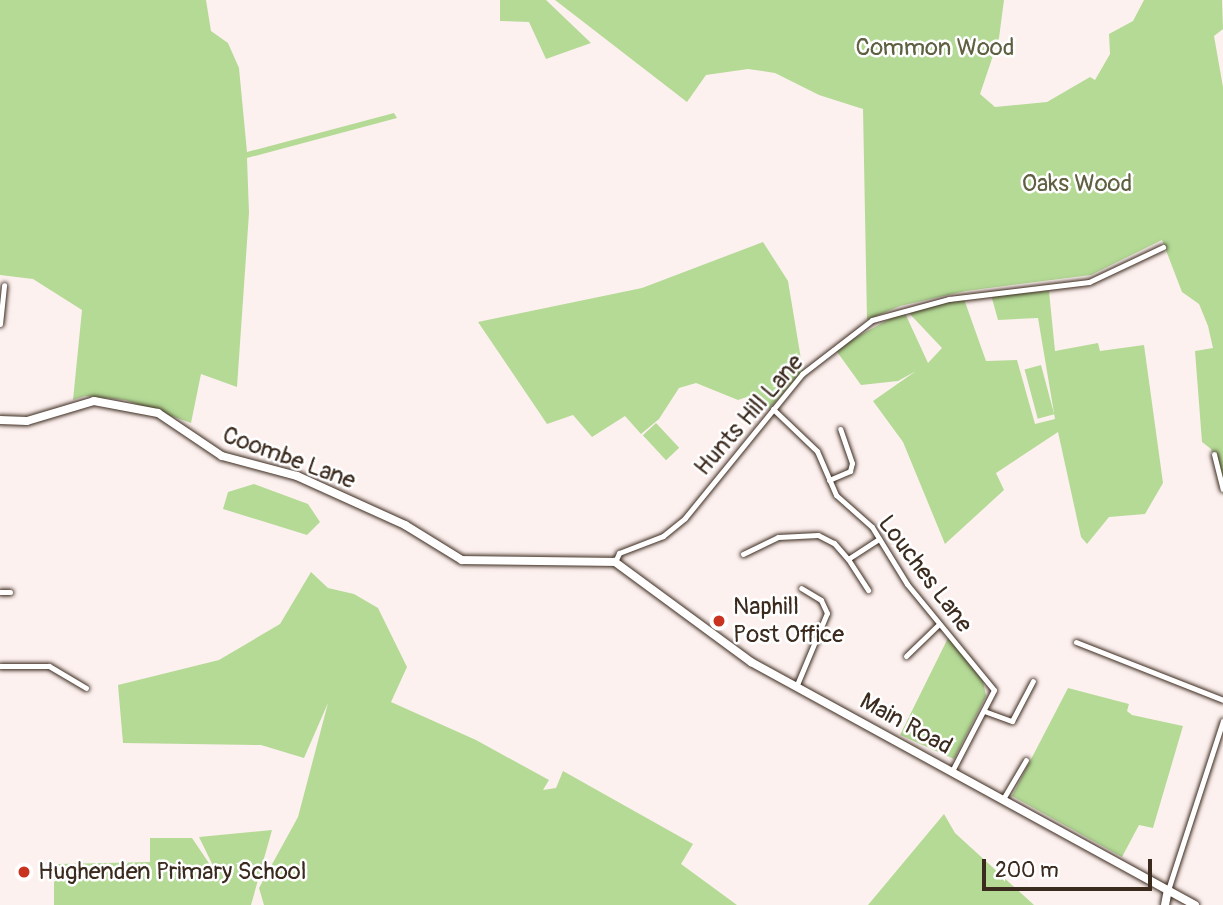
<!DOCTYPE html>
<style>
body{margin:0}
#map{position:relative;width:1223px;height:905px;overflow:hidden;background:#fdf1ef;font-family:Pangolin,sans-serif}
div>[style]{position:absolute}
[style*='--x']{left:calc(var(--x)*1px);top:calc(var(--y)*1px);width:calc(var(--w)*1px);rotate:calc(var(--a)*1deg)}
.green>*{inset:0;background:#b4da96;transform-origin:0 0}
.roads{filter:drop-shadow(0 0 2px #3b2a1e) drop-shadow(0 0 2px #3b2a1e)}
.street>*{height:5px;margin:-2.5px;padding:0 2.5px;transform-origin:2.5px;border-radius:2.5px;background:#fff}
.secondary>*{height:8px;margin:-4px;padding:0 4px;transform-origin:4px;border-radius:4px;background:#fff}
.dots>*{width:19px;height:19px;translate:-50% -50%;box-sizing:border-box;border:4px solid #fff;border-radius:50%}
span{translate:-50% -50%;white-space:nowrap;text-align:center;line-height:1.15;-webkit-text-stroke:5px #fff;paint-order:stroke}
.park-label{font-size:24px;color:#5f5f42}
.street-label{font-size:24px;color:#3b2a1e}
.poi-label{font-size:24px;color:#3b2a1e}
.left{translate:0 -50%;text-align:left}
.scale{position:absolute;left:982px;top:859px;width:170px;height:32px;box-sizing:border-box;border:4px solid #3b2a1e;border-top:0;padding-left:9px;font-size:21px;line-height:24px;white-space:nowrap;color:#3b2a1e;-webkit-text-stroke:5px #fff;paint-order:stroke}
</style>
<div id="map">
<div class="green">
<i style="clip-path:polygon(0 0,206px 0,211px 31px,228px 43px,239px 68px,247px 152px,394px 113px,397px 118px,247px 158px,249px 213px,237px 387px,201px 374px,191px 423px,125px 400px,85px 396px,73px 400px,82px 310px,33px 279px,0 275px)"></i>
<i style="clip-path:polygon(500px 0,546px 0,591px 43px,546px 59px,529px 22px,500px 21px)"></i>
<i style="clip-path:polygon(555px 0,1004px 0,999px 38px,980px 94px,995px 107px,1047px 102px,1090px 77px,1095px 80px,1110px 54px,1109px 34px,1133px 21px,1144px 0,1222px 0,1223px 29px,1214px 36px,1223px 87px,1223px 495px,1211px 449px,1202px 442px,1195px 351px,1213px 348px,1208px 326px,1199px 304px,1182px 292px,1162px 240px,1091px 275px,966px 291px,900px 306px,867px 320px,863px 109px,819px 95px,775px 73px,748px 69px,706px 75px,687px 102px)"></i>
<i style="clip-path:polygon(763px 242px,788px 281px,803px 371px,769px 409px,756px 394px,738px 400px,696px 383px,679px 388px,659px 419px,641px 434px,625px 416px,592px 437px,573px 415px,547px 424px,478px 322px,642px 288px)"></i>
<i style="clip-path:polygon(1049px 291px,1055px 351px,1098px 343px,1100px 351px,1144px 345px,1163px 483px,1145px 514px,1109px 517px,1087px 544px,1081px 537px,1058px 432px,996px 473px,1004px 490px,945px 544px,903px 442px,873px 401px,916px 371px,898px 381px,861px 385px,835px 349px,904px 311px,928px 363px,942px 348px,907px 311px,964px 299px,986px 361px,1017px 360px,1035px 424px,1055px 419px,1038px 318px,998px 320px,991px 295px)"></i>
<i style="left:1041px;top:365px;width:51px;height:17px;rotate:75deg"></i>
<i style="left:656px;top:423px;width:34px;height:18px;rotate:47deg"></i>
<i style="clip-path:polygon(254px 484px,308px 504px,320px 522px,307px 535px,223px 509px,228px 492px)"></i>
<i style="clip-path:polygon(311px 572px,328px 588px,354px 594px,378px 608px,407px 667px,391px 702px,476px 740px,549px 780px,543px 790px,556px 788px,563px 771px,693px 844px,681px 864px,737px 905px,264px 905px,259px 888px,298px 817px,328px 703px,304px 758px,261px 745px,123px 743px,118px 685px,219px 660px,280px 624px)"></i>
<i style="clip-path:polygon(948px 638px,983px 681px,986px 696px,954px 759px,900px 735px)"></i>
<i style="clip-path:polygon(1068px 688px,1129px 704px,1127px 711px,1132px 715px,1183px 726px,1153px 828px,1139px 825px,1122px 857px,1012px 796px)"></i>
<i style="clip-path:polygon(944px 814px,955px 833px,1034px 905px,868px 905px)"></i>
<i style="clip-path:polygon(272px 830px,251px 905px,54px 905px,54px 868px,62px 870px,58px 864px,150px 862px,150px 838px,192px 838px,219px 878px,199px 837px)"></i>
</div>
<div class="roads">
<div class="street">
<i style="--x:0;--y:324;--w:39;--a:-84"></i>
<i style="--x:773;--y:409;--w:61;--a:43.7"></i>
<i style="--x:817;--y:451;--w:48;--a:66.6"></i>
<i style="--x:836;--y:495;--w:48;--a:41.6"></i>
<i style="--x:872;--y:527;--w:67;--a:58.4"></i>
<i style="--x:907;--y:584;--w:137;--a:50.6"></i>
<i style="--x:994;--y:690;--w:91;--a:117.4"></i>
<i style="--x:1214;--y:454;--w:36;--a:76"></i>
<i style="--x:829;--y:480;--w:23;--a:-23"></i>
<i style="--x:850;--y:471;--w:8;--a:-76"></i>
<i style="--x:852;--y:463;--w:36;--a:-109"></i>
<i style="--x:743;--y:554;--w:39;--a:-26"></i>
<i style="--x:778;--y:537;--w:40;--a:-2.9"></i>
<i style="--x:818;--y:535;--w:18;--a:27"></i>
<i style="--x:834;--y:543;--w:21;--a:49"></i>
<i style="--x:848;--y:559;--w:37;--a:-33"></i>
<i style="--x:848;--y:559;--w:37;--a:57"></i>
<i style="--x:615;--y:562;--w:10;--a:-66"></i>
<i style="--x:619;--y:553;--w:47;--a:-21.1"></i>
<i style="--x:663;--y:536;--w:28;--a:-39"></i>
<i style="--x:685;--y:518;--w:186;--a:-50.9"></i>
<i style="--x:802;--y:374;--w:88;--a:-37.6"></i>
<i style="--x:872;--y:320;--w:80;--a:-15.3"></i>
<i style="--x:949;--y:299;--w:141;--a:-6.9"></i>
<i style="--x:1089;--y:282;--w:82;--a:-25.3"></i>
<i style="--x:0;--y:592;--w:10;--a:0"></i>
<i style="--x:1076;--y:642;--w:158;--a:21.5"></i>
<i style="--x:906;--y:656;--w:46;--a:-44.1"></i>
<i style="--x:0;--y:666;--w:49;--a:0"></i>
<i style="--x:49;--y:666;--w:43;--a:30.7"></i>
<i style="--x:796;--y:687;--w:80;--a:-67.3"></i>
<i style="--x:827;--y:613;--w:14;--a:-115"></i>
<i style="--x:821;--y:600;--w:23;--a:-149"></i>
<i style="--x:984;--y:711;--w:30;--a:20"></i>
<i style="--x:1012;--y:721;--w:45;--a:-62.3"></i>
<i style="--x:1003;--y:799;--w:45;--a:-59.5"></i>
<i style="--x:1168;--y:890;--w:178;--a:-72"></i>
</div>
<div class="secondary">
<i style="--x:0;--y:420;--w:27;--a:2"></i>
<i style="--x:27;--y:421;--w:70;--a:-16.6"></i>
<i style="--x:94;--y:401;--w:65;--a:10.6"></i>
<i style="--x:158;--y:413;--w:77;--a:33.9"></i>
<i style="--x:222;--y:456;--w:78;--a:14.9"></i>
<i style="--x:297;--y:476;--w:119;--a:24.4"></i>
<i style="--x:405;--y:525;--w:67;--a:31.6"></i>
<i style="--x:462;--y:560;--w:153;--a:0.7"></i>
<i style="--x:615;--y:562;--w:169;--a:36.3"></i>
<i style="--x:751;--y:662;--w:506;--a:28.69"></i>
<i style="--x:1165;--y:905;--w:15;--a:-79"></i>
</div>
</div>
<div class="dots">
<i style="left:719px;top:621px;background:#c8321e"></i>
<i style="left:24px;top:872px;background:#c8321e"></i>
</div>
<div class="park-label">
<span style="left:935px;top:48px">Common Wood</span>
<span style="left:1077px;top:184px">Oaks Wood</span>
</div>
<div class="street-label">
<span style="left:749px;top:415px;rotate:-49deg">Hunts Hill Lane</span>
<span style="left:289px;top:458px;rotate:20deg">Coombe Lane</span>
<span style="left:925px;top:574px;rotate:53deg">Louches Lane</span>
<span style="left:906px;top:724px;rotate:29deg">Main Road</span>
</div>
<div class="poi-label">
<span class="left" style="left:733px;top:621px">Naphill<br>Post Office</span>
<span class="left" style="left:38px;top:872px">Hughenden Primary School</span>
</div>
<div class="scale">200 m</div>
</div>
